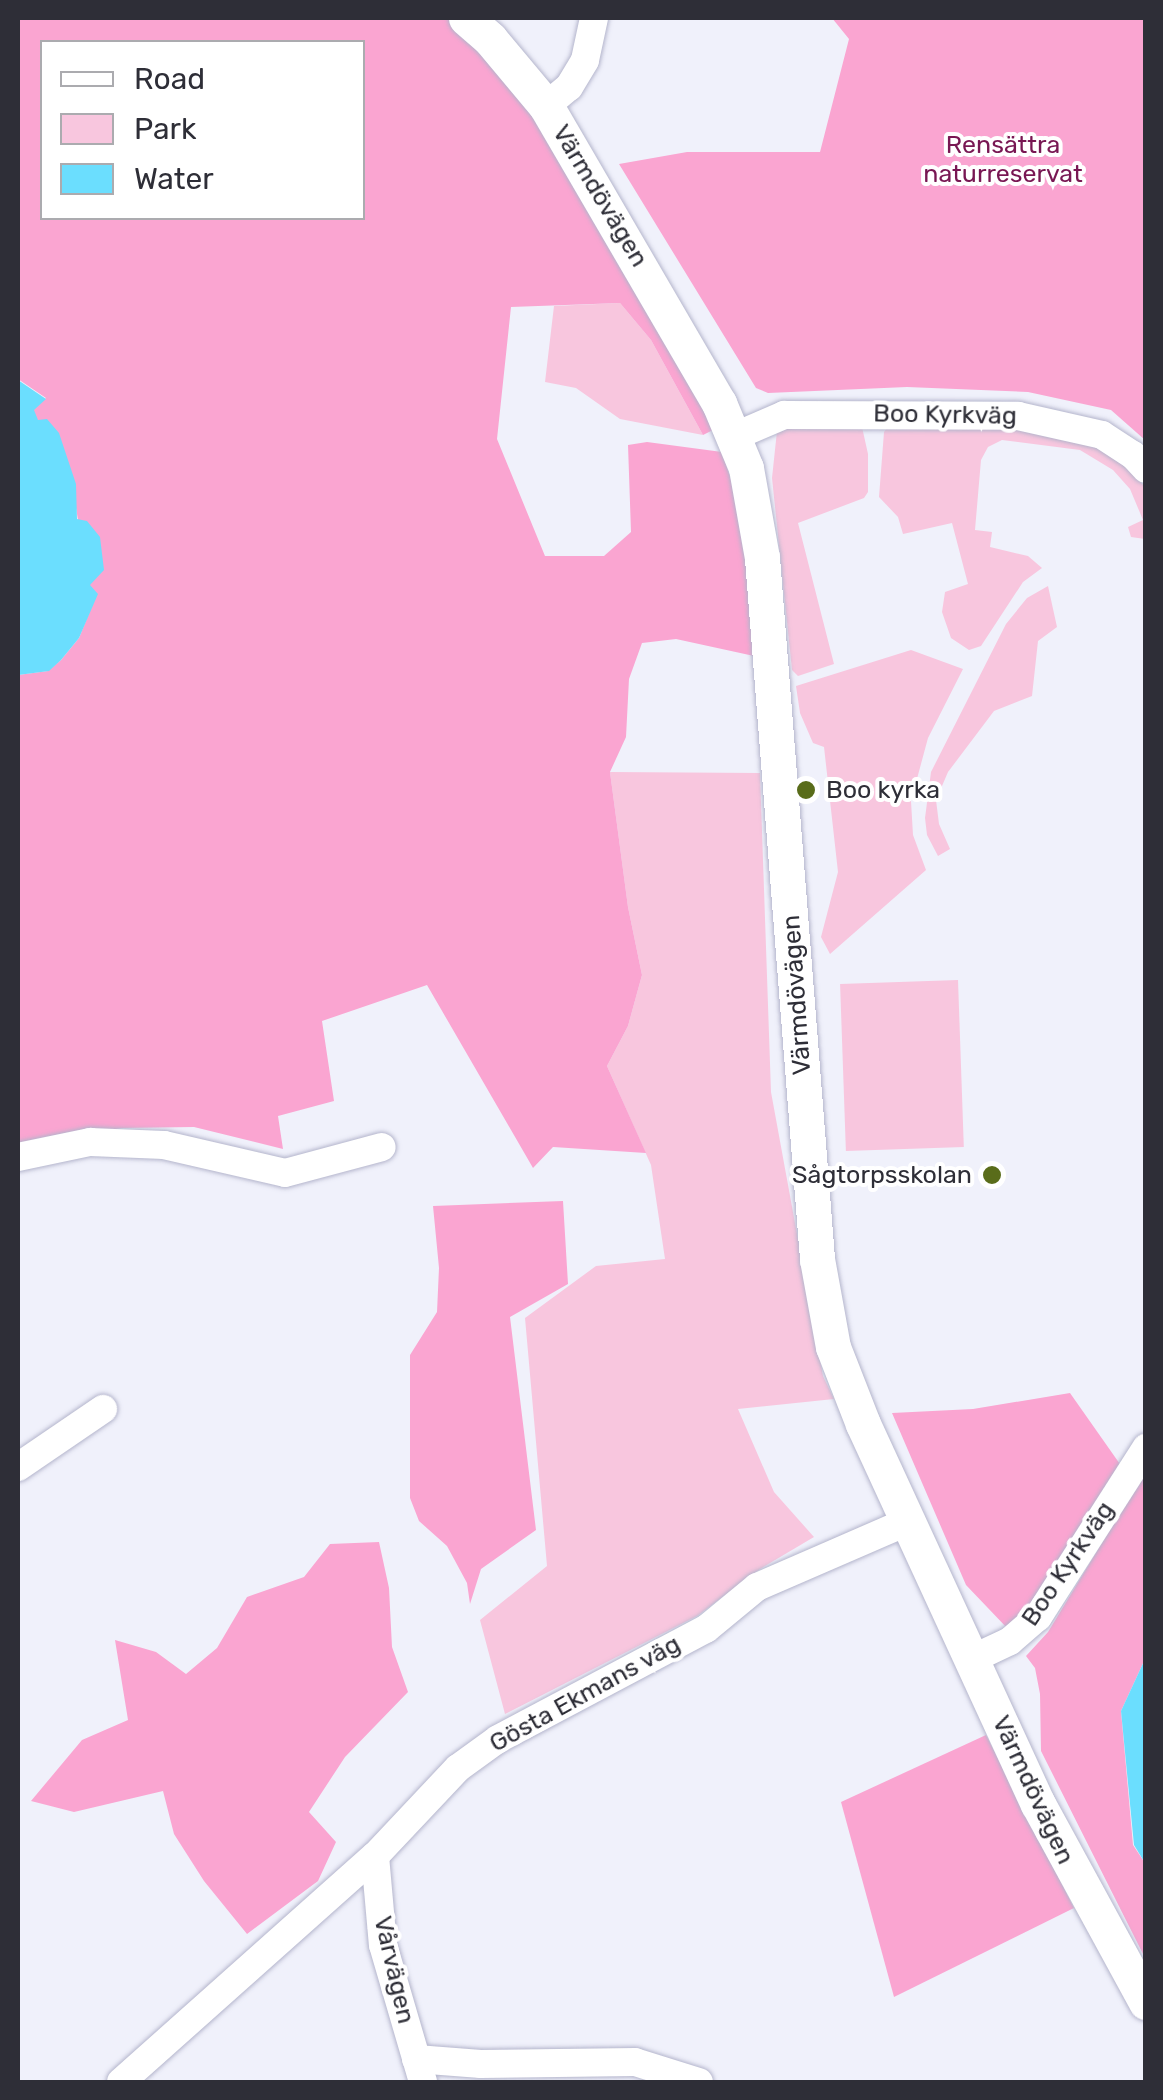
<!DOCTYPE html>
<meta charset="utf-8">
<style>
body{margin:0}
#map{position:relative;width:1163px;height:2100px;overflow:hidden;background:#f0f1fb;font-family:Rubik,sans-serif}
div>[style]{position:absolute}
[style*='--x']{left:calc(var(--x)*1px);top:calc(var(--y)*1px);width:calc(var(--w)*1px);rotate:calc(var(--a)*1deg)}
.green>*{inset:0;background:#f8c6de;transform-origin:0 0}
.forest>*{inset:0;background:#faa5d1}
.water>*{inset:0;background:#6bdefe}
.roads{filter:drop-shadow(0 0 2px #b4b5cc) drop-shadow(0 0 2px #b4b5cc)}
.minor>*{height:28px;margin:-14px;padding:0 14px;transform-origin:14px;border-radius:14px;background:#fff}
.major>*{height:35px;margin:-17.5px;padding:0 17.5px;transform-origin:17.5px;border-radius:17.5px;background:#fff}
.dots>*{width:28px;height:28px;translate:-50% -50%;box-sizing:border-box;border:5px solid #fff;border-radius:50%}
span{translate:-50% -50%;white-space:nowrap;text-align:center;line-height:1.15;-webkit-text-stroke:8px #fff;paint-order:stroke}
.park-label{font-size:25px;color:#781753}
.street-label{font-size:25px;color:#2e2e37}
.poi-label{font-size:25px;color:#2e2e37}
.left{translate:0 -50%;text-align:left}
.right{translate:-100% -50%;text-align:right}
.frame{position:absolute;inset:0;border:20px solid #2e2e37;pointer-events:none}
.legend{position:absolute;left:40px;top:40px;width:325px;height:180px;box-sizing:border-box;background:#fff;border:2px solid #ababaf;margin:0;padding:12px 18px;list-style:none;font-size:30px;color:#2e2e37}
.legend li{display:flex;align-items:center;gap:20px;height:50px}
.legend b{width:50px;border:2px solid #ababaf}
</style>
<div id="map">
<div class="green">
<i style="clip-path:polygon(620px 303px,651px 340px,703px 435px,620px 419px,576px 388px,545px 382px,554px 306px)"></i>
<i style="clip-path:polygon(890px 423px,1058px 431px,1112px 452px,1145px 487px,1145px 539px,1131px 537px,1128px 527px,1143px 520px,1130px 489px,1113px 470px,1080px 450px,1002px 440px,988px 447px,981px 460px,975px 530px,992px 532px,990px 547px,1028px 556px,1042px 568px,1023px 582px,981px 646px,969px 650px,951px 638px,942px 612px,945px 592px,968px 584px,952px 523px,903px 534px,898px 517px,879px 497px,884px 432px)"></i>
<i style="clip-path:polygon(785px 427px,862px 427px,868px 454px,868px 492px,864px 498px,798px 523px,834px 664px,798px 676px,792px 670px,772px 478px,777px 431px)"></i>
<i style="clip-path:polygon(1048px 586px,1057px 627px,1038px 641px,1032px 696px,994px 711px,948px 772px,936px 800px,939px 824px,950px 849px,938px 856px,927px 835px,925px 818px,931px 772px,1006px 624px,1027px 598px)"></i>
<i style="clip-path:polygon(911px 650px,963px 669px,928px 738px,911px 801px,913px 835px,926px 870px,830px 954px,821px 937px,838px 872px,824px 747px,813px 743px,800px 713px,796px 686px)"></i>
<i style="clip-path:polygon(610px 772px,760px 773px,771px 1092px,823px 1376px,834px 1399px,738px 1409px,774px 1492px,814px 1537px,760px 1569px,697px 1616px,505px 1714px,480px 1620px,547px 1566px,525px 1318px,596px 1266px,665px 1259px,651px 1165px,607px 1066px,628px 1026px,642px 975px,628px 907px)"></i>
<i style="left:958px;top:980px;width:167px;height:118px;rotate:88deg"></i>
</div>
<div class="forest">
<i style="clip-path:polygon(evenodd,18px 18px,448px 18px,494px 59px,553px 141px,715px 429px,703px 435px,651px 340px,620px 303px,511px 307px,497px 439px,545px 556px,604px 556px,631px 532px,628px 445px,647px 442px,722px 452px,741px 511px,754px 656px,676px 639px,642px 643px,629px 679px,626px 737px,610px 772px,628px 907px,642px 975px,628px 1026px,607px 1066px,646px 1153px,553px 1147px,533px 1168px,427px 985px,322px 1021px,334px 1101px,278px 1116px,283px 1149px,194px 1127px,122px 1128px,18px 1144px,18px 675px,48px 671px,61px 660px,79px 638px,97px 594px,89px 585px,76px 508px,33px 410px,46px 398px,18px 379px,18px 18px,42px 42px,362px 42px,362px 218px,42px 218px,42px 42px)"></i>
<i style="clip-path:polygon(832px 18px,1145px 18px,1145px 440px,1111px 410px,1028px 392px,907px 387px,768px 393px,756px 388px,619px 164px,687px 152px,820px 152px,849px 39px)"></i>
<i style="clip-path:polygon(563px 1201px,568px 1284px,510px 1317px,536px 1530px,481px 1569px,470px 1604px,467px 1583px,447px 1546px,419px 1521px,410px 1498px,410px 1355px,437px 1312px,439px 1268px,433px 1206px)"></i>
<i style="clip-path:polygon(1070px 1393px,1122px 1467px,1030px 1609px,1008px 1629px,966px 1585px,892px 1413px,973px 1409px)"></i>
<i style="clip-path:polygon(1145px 1472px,1145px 1659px,1121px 1711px,1133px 1845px,1145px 1863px,1145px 1958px,1041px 1751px,1040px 1694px,1035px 1668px,1026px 1656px,1048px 1632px)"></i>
<i style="clip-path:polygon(379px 1542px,389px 1588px,392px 1647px,408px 1692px,345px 1757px,309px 1812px,336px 1842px,318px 1881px,247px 1934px,204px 1881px,174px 1834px,163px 1791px,74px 1812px,31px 1801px,82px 1740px,128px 1720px,115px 1640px,156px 1652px,186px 1674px,217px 1648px,247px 1597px,304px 1577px,330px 1544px)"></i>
<i style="clip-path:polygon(986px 1735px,1074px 1908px,894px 1997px,841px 1802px)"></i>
</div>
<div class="water">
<i style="clip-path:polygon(18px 380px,46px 399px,34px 410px,38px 420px,47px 419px,59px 433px,76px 484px,77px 519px,87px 521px,100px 537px,104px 570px,90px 585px,98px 594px,79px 638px,61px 660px,49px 671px,18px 675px)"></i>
<i style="clip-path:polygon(1145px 1659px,1146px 1863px,1145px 1863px,1134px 1845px,1121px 1711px)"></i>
</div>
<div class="roads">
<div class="minor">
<i style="--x:546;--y:106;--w:30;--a:-40"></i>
<i style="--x:569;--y:87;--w:31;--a:-59"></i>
<i style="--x:585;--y:60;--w:43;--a:-77.9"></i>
<i style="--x:733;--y:437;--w:56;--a:-23.3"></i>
<i style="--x:784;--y:415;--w:234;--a:0.2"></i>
<i style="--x:1018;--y:416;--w:86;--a:12.7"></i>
<i style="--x:1102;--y:435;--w:37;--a:33"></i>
<i style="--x:1133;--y:455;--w:19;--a:47"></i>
<i style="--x:18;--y:1157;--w:74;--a:-11.8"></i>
<i style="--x:90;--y:1142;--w:74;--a:2.3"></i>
<i style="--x:164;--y:1145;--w:124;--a:13"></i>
<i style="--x:285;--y:1173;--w:100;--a:-15"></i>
<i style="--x:18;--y:1467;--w:103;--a:-34.3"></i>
<i style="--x:972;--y:1659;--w:42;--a:-25.3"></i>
<i style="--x:1010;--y:1641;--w:37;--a:-41"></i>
<i style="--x:1038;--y:1617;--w:201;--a:-57.4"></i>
<i style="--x:375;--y:1856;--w:89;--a:84.9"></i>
<i style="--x:383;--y:1945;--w:143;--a:73.7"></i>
<i style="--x:416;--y:2059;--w:65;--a:4.4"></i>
<i style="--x:481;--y:2064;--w:154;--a:-0.7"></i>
<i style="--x:635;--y:2062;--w:67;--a:17.4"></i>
<i style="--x:121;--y:2082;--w:340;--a:-41.7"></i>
<i style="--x:375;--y:1856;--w:121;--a:-46.7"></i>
<i style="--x:458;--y:1768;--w:49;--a:-35.9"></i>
<i style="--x:498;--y:1739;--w:235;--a:-27.9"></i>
<i style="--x:706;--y:1629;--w:66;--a:-39.5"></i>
<i style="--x:757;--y:1587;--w:166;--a:-23.5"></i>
</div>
<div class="major">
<i style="--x:466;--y:18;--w:32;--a:41"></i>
<i style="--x:490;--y:39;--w:87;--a:50.1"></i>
<i style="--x:546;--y:106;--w:344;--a:59.8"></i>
<i style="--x:719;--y:403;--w:70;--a:67.4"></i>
<i style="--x:746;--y:468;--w:91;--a:79.9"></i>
<i style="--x:762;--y:558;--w:703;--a:85.51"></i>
<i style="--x:817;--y:1259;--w:89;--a:79.7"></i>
<i style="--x:833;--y:1347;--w:83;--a:68.7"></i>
<i style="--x:863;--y:1424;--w:418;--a:65.3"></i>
<i style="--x:1038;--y:1804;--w:226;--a:61.4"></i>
</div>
</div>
<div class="dots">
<i style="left:806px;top:790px;background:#596c1a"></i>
<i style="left:992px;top:1175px;background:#596c1a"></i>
</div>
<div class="park-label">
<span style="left:1003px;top:160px">Rensättra<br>naturreservat</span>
</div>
<div class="street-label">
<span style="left:600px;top:196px;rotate:59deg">Värmdövägen</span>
<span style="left:945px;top:415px;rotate:1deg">Boo Kyrkväg</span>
<span style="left:797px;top:995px;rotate:-94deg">Värmdövägen</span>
<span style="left:1068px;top:1564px;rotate:-56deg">Boo Kyrkväg</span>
<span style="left:585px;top:1694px;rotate:-29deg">Gösta Ekmans väg</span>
<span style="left:1033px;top:1790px;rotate:65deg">Värmdövägen</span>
<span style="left:394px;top:1970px;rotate:77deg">Vårvägen</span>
</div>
<div class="poi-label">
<span class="left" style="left:826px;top:790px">Boo kyrka</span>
<span class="right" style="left:972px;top:1175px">Sågtorpsskolan</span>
</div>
<div class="frame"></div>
<ul class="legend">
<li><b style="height:12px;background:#fff"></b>Road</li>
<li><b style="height:28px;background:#f8c6de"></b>Park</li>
<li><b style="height:28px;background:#6bdefe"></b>Water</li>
</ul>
</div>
